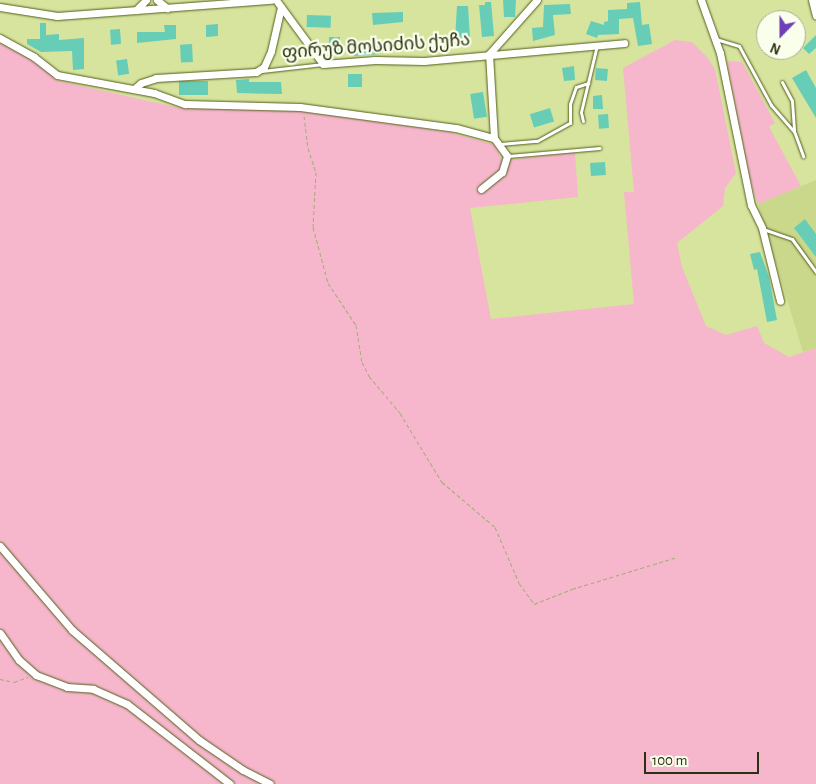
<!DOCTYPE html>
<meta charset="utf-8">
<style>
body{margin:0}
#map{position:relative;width:816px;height:784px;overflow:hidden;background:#d6e49e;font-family:"Alegreya Sans","Noto Sans Georgian",sans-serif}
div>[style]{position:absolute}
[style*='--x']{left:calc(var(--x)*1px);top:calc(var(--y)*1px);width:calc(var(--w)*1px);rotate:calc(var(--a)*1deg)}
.built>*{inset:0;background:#cad88b}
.green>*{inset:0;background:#f6b6cb}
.building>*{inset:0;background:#67cdb7;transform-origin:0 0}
.path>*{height:1px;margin-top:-0.5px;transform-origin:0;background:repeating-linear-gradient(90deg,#a2ad74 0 4px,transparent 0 6.5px)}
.roads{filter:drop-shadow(0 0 1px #545e1a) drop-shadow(0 0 1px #545e1a)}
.lane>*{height:3px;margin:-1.5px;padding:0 1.5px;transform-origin:1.5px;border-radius:1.5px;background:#fff}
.street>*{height:7px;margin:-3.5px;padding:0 3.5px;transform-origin:3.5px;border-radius:3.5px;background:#fff}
span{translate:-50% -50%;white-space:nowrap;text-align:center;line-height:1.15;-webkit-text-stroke:4.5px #faffeb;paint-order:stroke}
.street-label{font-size:18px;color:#2c3115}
.north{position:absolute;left:756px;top:10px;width:50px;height:50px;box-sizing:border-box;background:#faffeb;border:1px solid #a8ad95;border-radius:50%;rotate:202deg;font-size:14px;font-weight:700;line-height:20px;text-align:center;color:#2c3115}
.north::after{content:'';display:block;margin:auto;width:18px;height:22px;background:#6e3fb7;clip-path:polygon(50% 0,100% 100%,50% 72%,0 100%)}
.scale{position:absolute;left:644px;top:752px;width:115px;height:22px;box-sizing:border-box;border:2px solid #2c3115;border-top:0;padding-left:6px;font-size:15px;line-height:18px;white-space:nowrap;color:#2c3115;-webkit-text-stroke:4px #faffeb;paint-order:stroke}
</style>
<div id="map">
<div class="built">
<i style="clip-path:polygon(816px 180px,816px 348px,803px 352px,758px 204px)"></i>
</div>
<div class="green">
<i style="clip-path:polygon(675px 40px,692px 42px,707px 57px,715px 69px,736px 173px,725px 188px,723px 206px,677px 243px,682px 267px,706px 326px,726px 335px,757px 326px,764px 343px,789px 357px,816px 348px,816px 784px,0 784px,0 43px,33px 60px,59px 81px,180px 108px,293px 109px,448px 132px,496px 145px,502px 161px,575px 152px,578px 197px,470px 208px,491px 319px,634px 304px,624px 192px,634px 192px,623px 68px)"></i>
<i style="clip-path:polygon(727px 61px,742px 62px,775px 123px,769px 127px,801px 186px,758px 204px,750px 181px)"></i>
</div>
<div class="building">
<i style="clip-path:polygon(503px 0,516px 0,515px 17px,504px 17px)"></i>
<i style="clip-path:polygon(485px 2px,491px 2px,494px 36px,482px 37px,479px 5px,485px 5px)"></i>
<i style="clip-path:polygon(640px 2px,642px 25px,649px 24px,652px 44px,638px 46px,633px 18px,619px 19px,619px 34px,598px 35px,597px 38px,586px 34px,591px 21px,604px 25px,604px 22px,608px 21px,608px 10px,627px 9px,627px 3px)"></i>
<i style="clip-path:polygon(570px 4px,571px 14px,553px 15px,555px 35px,533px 41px,532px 28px,543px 27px,544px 5px)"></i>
<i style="clip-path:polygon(457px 6px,468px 6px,470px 38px,455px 39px)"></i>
<i style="clip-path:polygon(403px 12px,403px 22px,373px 25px,372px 13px)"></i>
<i style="left:307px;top:15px;width:24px;height:12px;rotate:2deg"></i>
<i style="clip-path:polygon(40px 23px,46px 23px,46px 35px,59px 34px,59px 40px,84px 38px,84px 69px,73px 70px,72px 51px,41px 52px,27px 44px,27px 39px,40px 39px)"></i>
<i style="clip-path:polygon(218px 24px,218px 36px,206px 37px,206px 25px)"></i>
<i style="clip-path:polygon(164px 25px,176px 25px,176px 39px,137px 43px,137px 32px,165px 32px)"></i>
<i style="left:120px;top:29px;width:15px;height:10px;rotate:86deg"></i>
<i style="clip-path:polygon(816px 35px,816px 48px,809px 54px,803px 48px)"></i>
<i style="left:329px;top:37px;width:11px;height:14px"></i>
<i style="clip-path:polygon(362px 41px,363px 45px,381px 44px,381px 54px,354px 56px,353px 42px)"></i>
<i style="left:192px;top:44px;width:18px;height:12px;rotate:87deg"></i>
<i style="left:127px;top:59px;width:15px;height:11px;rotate:82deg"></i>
<i style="clip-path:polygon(574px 66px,575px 80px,564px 81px,562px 68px)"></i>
<i style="left:596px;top:68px;width:12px;height:12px;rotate:5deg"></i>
<i style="clip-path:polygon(806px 70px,816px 88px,816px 118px,792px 78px)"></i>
<i style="left:348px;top:74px;width:14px;height:13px"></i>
<i style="clip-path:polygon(249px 79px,249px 82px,281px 82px,282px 94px,237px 93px,236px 80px)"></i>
<i style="left:208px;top:81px;width:14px;height:29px;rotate:90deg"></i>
<i style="left:483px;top:92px;width:25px;height:13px;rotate:81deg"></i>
<i style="clip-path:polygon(602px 95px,603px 109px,593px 109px,593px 96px)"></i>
<i style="left:550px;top:108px;width:14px;height:21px;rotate:73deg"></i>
<i style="left:608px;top:114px;width:14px;height:10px;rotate:86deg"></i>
<i style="left:605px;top:162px;width:13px;height:15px;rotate:86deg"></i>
<i style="clip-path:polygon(805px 219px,816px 234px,816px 257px,794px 228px)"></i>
<i style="clip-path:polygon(760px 252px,769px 277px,777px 320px,767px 322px,757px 269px,754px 270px,750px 254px)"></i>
</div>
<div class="path">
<i style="--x:304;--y:116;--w:32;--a:83"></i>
<i style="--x:308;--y:148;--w:25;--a:72"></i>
<i style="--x:316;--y:172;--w:55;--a:93.1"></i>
<i style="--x:313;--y:227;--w:58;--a:75"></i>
<i style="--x:328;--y:283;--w:50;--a:56.3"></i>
<i style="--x:356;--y:325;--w:37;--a:81"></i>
<i style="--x:362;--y:362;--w:16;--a:63"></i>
<i style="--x:369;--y:376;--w:48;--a:50"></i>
<i style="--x:400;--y:413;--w:81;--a:58.7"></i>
<i style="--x:442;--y:482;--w:70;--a:40.3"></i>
<i style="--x:495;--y:527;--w:61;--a:66.8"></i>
<i style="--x:519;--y:583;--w:26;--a:54"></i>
<i style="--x:534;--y:604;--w:41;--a:-21.5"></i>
<i style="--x:572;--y:589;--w:110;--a:-16.9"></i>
<i style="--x:0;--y:679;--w:14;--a:12"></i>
<i style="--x:14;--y:682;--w:15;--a:-20"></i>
</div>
<div class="roads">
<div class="lane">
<i style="--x:716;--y:39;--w:24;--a:17"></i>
<i style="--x:739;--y:46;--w:67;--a:61.5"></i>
<i style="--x:771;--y:105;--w:35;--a:49"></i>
<i style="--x:261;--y:71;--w:61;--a:-6.5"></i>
<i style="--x:782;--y:82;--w:21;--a:62"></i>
<i style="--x:792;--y:101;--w:30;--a:86"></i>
<i style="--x:794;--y:131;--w:27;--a:70"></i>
<i style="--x:583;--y:121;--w:9;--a:-103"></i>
<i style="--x:581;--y:112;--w:69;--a:-76.6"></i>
<i style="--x:500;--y:144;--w:37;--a:-5"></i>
<i style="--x:537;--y:141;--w:38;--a:-29"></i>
<i style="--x:570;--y:123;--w:19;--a:-90"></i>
<i style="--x:570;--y:104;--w:18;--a:-71"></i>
<i style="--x:576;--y:87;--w:13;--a:-18"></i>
<i style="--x:508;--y:156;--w:92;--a:-5"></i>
<i style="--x:763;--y:229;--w:31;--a:19"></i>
<i style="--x:792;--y:239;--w:41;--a:54"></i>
</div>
<div class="street">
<i style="--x:157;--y:0;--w:13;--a:39"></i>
<i style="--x:276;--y:0;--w:79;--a:53.7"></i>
<i style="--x:323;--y:64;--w:52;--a:-4.4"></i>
<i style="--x:375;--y:60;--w:49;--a:1.2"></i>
<i style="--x:424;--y:61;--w:201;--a:-5.1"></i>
<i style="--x:701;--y:0;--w:56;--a:70.3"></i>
<i style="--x:720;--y:53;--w:155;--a:78.5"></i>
<i style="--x:751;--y:205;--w:25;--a:64"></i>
<i style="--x:762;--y:228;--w:75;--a:76.1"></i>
<i style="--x:812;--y:0;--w:16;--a:76"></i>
<i style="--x:0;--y:7;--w:58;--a:9"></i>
<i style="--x:57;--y:16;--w:215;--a:-4.3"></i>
<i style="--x:136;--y:10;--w:14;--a:-45"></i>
<i style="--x:0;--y:38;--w:39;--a:29"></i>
<i style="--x:34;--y:57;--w:29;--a:38"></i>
<i style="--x:57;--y:75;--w:99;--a:10.5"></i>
<i style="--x:154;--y:93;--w:33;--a:20"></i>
<i style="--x:185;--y:104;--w:115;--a:1.5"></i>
<i style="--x:300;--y:107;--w:157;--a:7.7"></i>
<i style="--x:456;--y:128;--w:39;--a:15"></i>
<i style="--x:494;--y:138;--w:22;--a:54"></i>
<i style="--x:507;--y:156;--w:17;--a:107"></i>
<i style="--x:502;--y:172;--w:27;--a:141"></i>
<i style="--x:134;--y:89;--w:9;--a:-41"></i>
<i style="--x:141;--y:83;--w:16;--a:-18"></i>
<i style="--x:156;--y:78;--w:100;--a:-3.4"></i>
<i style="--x:256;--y:72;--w:9;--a:-32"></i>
<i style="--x:264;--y:67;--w:17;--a:-66"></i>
<i style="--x:271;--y:51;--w:45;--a:-77.2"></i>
<i style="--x:494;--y:138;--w:84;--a:-93.4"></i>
<i style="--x:489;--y:54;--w:72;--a:-48.4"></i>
<i style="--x:0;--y:546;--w:111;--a:49.4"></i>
<i style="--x:72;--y:630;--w:168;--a:40.9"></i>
<i style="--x:199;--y:740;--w:53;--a:34.3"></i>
<i style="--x:243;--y:770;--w:30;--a:27"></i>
<i style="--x:0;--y:633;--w:33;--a:55"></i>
<i style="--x:19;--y:660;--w:23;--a:41"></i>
<i style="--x:36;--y:675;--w:33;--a:21"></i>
<i style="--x:67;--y:687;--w:26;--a:4"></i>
<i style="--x:93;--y:689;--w:37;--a:24"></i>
<i style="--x:127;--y:704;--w:130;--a:37.8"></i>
</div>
</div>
<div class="street-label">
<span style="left:376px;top:47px;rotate:-4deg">ფირუზ მოსიძის ქუჩა</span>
</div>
<div class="north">N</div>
<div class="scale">100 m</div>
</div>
